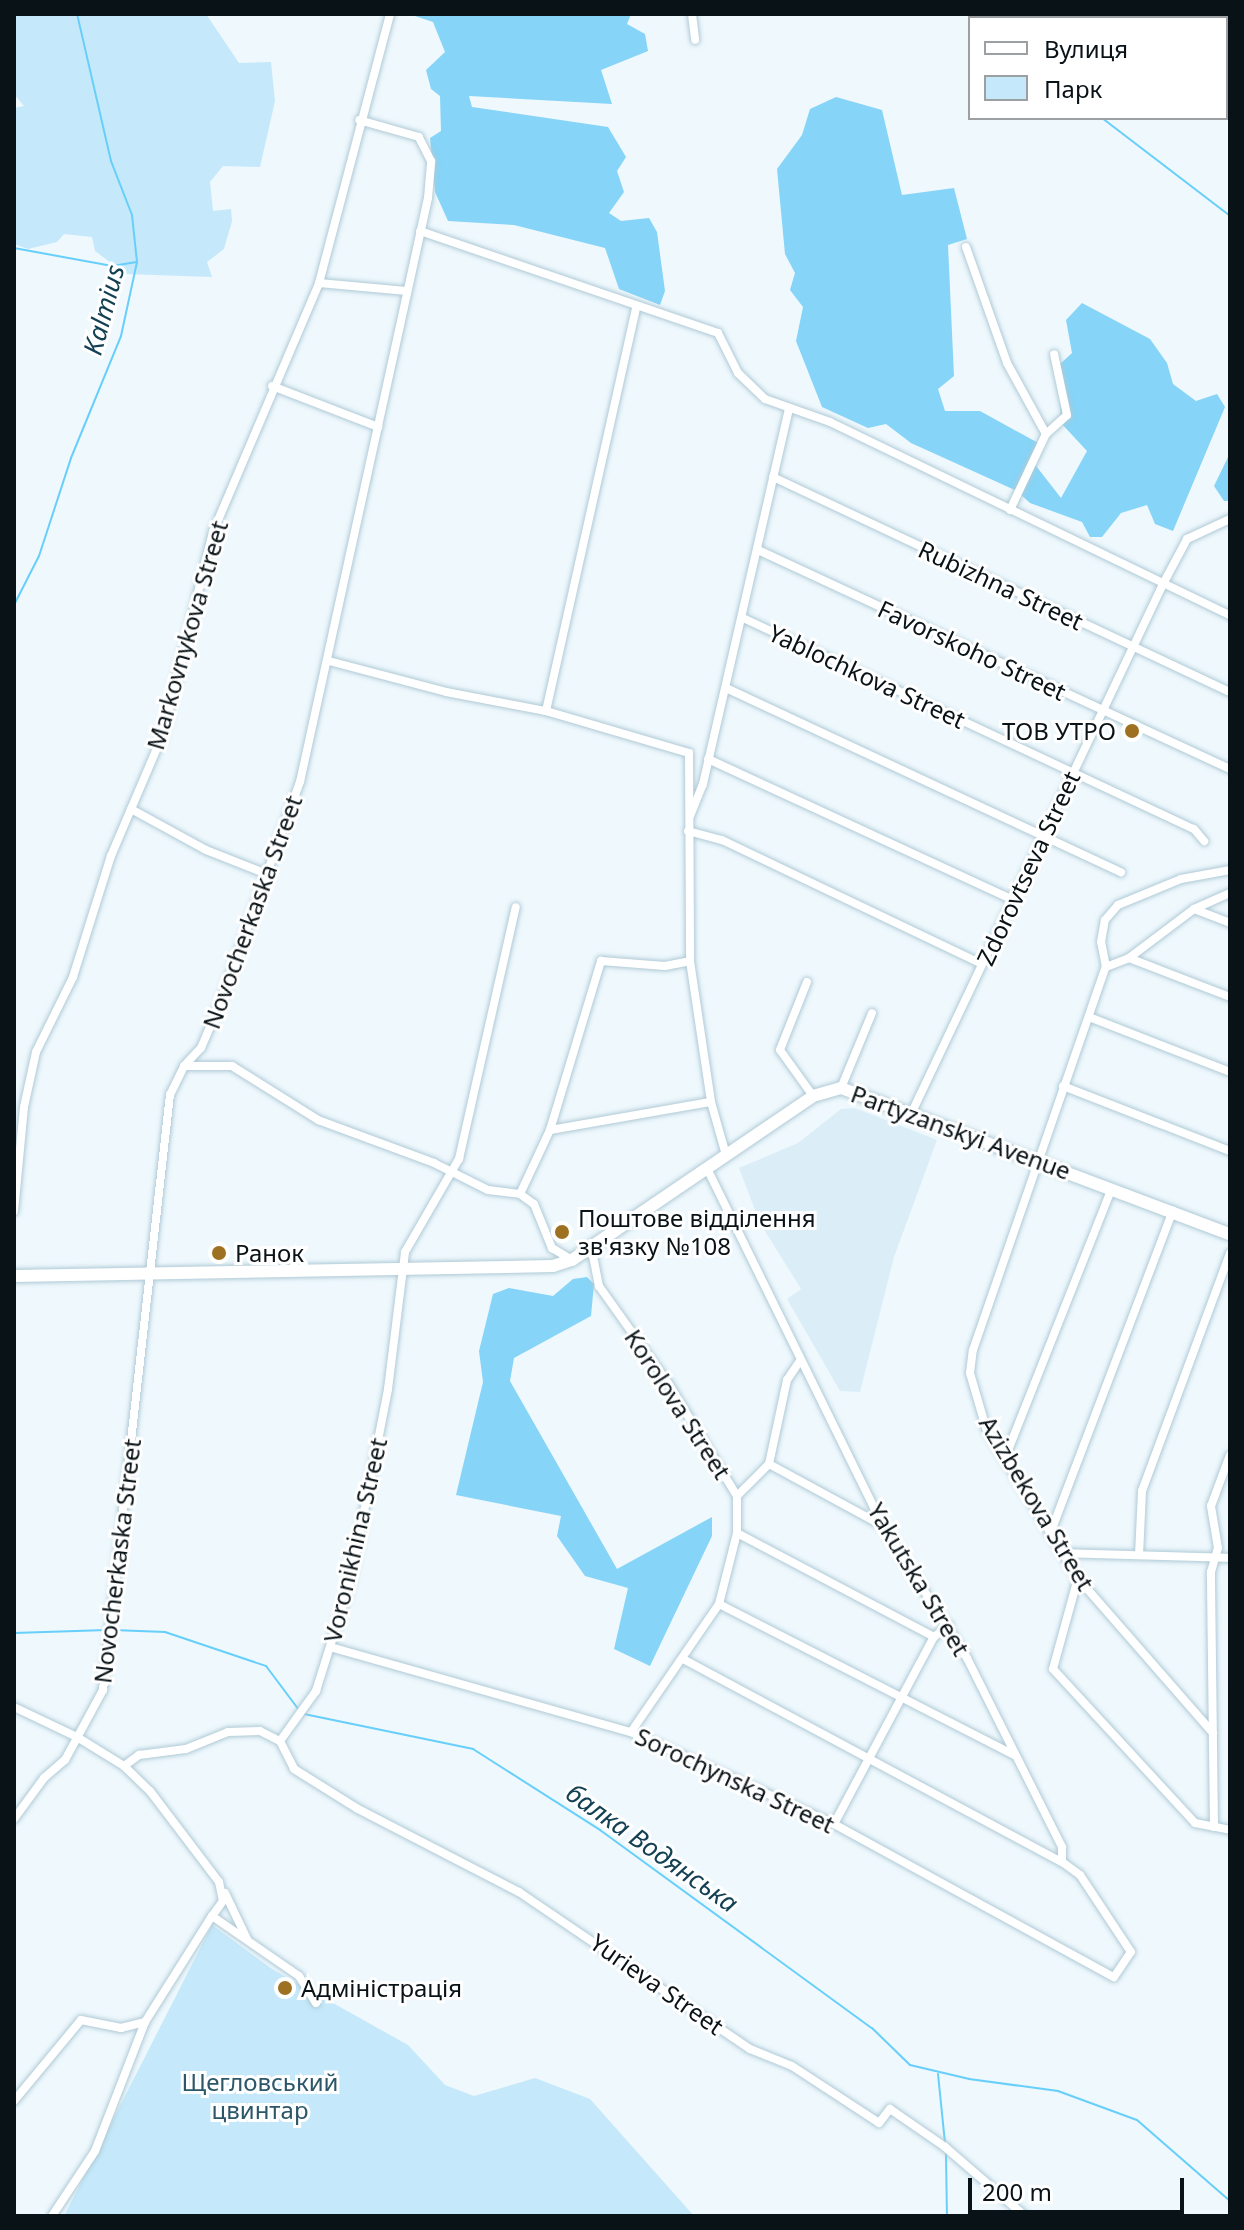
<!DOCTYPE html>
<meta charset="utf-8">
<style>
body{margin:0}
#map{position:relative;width:1244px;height:2230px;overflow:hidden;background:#eef8fd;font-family:"Noto Sans",sans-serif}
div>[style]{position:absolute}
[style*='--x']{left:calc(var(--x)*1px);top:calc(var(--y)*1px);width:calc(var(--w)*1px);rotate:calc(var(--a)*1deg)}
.built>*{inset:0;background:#dbeef8}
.green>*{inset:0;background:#c5e9fa}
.forest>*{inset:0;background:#86d4f7}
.stream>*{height:2px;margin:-1px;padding:0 1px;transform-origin:1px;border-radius:1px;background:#67cffa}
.roads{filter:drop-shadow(0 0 2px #b0cad6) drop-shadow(0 0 2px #b0cad6)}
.street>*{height:8px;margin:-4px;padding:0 4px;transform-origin:4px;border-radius:4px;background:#fff}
.secondary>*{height:12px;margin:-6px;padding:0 6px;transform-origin:6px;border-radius:6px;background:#fff}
.dots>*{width:22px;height:22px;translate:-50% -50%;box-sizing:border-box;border:4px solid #fff;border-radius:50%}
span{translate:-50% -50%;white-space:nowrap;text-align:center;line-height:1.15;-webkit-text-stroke:6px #fff;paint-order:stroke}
.street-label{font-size:24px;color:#091216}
.poi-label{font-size:24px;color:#091216}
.right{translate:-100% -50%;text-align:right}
.left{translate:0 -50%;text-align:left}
.park-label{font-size:24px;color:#2b5769}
.water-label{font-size:26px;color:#134153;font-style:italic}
.frame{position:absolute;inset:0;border:16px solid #091216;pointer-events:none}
.legend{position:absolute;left:968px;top:16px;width:260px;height:104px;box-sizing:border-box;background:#fff;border:2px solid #9da0a2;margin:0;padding:10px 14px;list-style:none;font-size:24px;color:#091216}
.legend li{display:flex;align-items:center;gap:16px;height:40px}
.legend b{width:40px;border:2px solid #9da0a2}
.scale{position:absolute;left:968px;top:2178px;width:216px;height:36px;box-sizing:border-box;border:4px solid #091216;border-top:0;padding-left:10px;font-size:24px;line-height:28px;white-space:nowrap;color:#091216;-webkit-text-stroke:6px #fff;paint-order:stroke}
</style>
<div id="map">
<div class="built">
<i style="clip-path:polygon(855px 1108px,937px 1140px,894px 1257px,860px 1392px,840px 1391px,787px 1299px,801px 1289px,760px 1223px,739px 1168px,798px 1143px,841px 1109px)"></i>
</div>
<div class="green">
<i style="clip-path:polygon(14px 14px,206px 14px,239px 63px,271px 62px,275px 101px,260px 167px,223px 166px,210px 182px,213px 211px,231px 209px,232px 221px,224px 249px,207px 262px,212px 277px,126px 274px,95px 251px,92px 237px,64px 234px,57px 242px,28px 249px,14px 244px,14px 108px,24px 106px,14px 94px)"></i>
<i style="clip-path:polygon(212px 1925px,272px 1969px,408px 2045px,445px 2085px,474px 2096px,535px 2078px,590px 2099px,694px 2216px,64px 2216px)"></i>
</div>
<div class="forest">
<i style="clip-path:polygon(631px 14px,627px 24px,645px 34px,648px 51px,601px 70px,612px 104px,469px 96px,472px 107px,608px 127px,626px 157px,617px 171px,624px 192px,609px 213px,621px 221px,649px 218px,657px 232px,665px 291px,660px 305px,619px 289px,605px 248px,514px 225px,448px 221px,435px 192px,430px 138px,441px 131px,440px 96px,431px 89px,426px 70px,445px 52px,433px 22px,412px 15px)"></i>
<i style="clip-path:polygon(836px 97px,882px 110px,902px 195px,954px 188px,967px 239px,948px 245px,954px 376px,938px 389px,945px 411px,980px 411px,1040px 444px,1033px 462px,1061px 498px,1087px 451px,1061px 423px,1059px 365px,1072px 353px,1066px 320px,1082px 303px,1150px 339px,1167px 363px,1173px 384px,1196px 401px,1217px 394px,1225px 407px,1173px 531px,1155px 524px,1147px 505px,1121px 513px,1102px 537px,1090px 537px,1082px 522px,1030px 503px,1017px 491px,911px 443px,886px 424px,868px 428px,822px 407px,796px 341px,803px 307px,790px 290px,795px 273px,785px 254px,777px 169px,802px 135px,810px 109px)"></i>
<i style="clip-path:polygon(1230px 453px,1230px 501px,1224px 501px,1214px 486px)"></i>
<i style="clip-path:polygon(587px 1277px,594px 1284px,591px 1316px,514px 1358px,510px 1381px,617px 1569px,712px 1517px,712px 1536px,650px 1666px,614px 1649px,628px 1588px,585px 1576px,557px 1536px,561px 1516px,456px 1495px,483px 1382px,479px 1351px,493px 1294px,509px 1288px,553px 1296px,573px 1279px)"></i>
</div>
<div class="stream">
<i style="--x:1040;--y:14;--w:4;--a:63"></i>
<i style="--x:1112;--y:14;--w:6;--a:45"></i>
<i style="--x:1226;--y:43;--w:4;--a:0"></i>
<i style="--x:1102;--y:118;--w:161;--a:37.4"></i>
<i style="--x:14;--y:248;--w:100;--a:10.4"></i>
<i style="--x:112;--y:266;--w:25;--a:-9"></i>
<i style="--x:14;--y:605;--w:55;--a:-63"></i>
<i style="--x:39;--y:556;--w:103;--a:-71.9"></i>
<i style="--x:71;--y:458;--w:132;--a:-67.7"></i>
<i style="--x:121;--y:336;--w:76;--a:-77.8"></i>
<i style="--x:137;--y:262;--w:47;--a:-96.1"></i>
<i style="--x:132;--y:215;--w:58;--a:-111.3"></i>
<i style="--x:111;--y:161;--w:151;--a:-103"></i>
<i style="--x:113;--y:1630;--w:52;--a:2.2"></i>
<i style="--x:165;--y:1632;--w:107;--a:18.6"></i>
<i style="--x:266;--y:1666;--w:55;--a:53.1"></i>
<i style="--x:14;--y:1633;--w:93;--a:-1.8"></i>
<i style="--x:304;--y:1714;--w:173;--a:11.7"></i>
<i style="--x:473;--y:1749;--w:151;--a:32.5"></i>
<i style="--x:600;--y:1830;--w:336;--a:36.1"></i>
<i style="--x:872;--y:2028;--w:53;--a:44.2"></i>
<i style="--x:910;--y:2065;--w:61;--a:13.3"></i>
<i style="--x:969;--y:2079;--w:90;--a:7.7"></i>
<i style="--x:1058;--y:2091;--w:84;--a:20.2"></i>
<i style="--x:1137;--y:2120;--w:123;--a:41.1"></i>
<i style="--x:938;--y:2074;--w:69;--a:84.2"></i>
<i style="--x:946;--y:2154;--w:62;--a:89.1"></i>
</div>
<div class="roads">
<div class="street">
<i style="--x:692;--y:14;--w:26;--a:83"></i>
<i style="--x:1226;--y:109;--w:4;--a:0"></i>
<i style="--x:420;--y:231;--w:315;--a:18.9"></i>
<i style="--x:718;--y:333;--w:45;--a:63.4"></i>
<i style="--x:738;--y:373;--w:37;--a:44"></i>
<i style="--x:765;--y:399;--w:69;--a:19.5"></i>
<i style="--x:830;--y:422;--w:444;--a:25.8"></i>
<i style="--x:966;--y:247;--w:123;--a:70.5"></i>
<i style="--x:1007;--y:363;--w:81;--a:61.2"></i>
<i style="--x:319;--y:283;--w:88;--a:5.2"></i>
<i style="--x:272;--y:386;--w:114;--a:21.1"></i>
<i style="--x:773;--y:477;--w:505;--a:25.2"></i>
<i style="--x:1010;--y:510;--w:84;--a:-64.7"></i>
<i style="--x:1046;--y:434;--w:28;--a:-42"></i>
<i style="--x:1067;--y:415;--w:62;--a:-102"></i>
<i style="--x:758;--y:550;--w:520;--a:24.89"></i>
<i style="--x:743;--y:618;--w:498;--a:25.1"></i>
<i style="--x:1194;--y:829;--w:16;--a:50"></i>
<i style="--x:329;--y:661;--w:121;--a:14.8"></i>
<i style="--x:446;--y:692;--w:102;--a:10.8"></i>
<i style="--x:546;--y:711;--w:149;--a:16.4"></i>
<i style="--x:689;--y:753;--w:208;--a:89.7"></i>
<i style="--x:690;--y:961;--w:143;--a:81.5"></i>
<i style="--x:711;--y:1102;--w:55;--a:74.2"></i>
<i style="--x:726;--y:688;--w:436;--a:25"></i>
<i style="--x:546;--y:711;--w:413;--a:-77.4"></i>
<i style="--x:708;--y:759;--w:336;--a:24.8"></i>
<i style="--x:131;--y:809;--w:85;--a:28.7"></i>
<i style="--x:206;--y:850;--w:66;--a:21.5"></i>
<i style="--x:690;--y:816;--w:35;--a:-68"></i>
<i style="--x:703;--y:784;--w:385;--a:-77.1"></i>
<i style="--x:688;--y:831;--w:35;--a:15"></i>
<i style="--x:722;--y:840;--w:288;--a:25.5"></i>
<i style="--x:1194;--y:909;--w:39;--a:21"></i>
<i style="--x:1129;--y:958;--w:108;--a:21.1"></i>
<i style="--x:1106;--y:967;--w:25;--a:-101"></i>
<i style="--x:1101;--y:942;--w:22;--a:-80"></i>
<i style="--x:1105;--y:920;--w:20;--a:-49"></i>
<i style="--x:1118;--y:905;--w:68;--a:-22.4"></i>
<i style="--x:1181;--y:879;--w:50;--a:-10.4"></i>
<i style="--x:807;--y:982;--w:73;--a:111.7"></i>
<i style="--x:780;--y:1050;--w:57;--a:54.3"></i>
<i style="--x:1089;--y:1017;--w:151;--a:21.3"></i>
<i style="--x:184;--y:1066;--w:48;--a:0"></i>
<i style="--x:232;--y:1066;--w:102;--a:32.1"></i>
<i style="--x:318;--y:1120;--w:124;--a:20.3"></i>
<i style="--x:434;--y:1163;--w:60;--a:26.6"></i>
<i style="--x:488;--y:1190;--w:32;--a:7"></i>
<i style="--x:520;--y:1194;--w:17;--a:36"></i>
<i style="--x:534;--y:1204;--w:48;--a:67.8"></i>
<i style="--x:552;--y:1248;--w:23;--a:31"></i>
<i style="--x:1063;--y:1086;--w:179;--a:21.3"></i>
<i style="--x:841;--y:1088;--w:81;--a:-67.5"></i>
<i style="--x:912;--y:1112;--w:585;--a:-64.57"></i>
<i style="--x:1163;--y:584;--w:51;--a:-61.9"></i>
<i style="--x:1187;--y:539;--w:47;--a:-24.9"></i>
<i style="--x:550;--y:1130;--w:163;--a:-9.9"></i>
<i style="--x:520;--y:1194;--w:71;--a:-64.9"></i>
<i style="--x:550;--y:1130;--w:177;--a:-73.2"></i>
<i style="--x:601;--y:961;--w:64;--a:4.5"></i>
<i style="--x:665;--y:966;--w:25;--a:-11"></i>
<i style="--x:14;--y:1211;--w:104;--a:-84.5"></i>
<i style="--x:24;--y:1107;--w:56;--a:-77.7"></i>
<i style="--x:36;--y:1052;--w:84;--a:-63.7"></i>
<i style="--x:73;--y:977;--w:127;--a:-72.6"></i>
<i style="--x:111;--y:856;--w:133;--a:-66.9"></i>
<i style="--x:163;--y:734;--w:208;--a:-76.1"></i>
<i style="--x:213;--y:532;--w:271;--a:-66.9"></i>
<i style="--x:319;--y:283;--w:278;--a:-75.2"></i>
<i style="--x:591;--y:1246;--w:41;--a:78.7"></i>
<i style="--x:599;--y:1286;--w:119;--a:54.6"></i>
<i style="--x:668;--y:1383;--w:132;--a:58.6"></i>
<i style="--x:737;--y:1496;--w:37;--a:90"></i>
<i style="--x:737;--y:1533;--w:73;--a:104.2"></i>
<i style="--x:719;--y:1604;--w:155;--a:124.5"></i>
<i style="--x:1005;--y:1458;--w:290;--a:-68.4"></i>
<i style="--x:769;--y:1464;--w:130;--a:28.5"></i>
<i style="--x:737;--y:1496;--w:45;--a:-45"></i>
<i style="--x:769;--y:1464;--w:86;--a:-77.9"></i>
<i style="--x:787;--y:1380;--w:23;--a:-56"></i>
<i style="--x:737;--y:1533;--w:223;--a:27.8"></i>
<i style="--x:1050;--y:1534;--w:346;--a:-69.2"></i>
<i style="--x:1062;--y:1553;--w:168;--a:1.7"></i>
<i style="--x:1139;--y:1555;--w:64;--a:-87.3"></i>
<i style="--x:1142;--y:1491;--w:254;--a:-69.7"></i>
<i style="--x:1078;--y:1578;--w:94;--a:105.4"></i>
<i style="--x:1053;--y:1669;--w:209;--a:47.3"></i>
<i style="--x:1195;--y:1823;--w:36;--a:11"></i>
<i style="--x:719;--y:1604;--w:331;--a:27.1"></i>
<i style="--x:330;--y:1647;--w:313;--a:15.8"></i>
<i style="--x:631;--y:1732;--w:223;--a:24.4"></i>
<i style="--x:834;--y:1824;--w:319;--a:28.7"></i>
<i style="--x:1114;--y:1977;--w:30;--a:-56"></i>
<i style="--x:1131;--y:1952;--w:92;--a:-123.5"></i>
<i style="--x:1080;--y:1875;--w:22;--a:-144"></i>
<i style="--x:1062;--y:1862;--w:15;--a:-90"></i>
<i style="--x:1062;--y:1847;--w:212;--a:-116.7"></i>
<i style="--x:967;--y:1658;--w:156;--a:-122.5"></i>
<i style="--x:883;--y:1526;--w:399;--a:-116.2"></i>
<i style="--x:683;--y:1659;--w:430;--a:28.2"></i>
<i style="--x:14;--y:1707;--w:70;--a:25.5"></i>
<i style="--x:77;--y:1737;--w:55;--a:31.7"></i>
<i style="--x:124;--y:1766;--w:36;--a:44"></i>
<i style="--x:150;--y:1791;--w:114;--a:52.8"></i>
<i style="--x:219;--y:1882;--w:19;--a:78"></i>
<i style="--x:223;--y:1901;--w:19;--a:126"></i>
<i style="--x:212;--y:1916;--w:106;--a:34.6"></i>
<i style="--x:299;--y:1976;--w:32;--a:58"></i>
<i style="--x:1213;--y:1733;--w:206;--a:-131.1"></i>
<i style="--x:1078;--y:1578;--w:176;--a:-121.5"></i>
<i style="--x:986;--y:1428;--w:57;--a:-106.2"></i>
<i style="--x:970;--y:1373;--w:23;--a:-83"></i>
<i style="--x:973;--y:1350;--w:405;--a:-70.9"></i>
<i style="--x:1106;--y:967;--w:25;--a:-21"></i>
<i style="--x:1129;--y:958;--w:81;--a:-37"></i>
<i style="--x:1194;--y:909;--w:39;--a:-24"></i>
<i style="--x:280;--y:1741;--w:31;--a:63"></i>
<i style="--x:294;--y:1769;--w:75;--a:32"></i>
<i style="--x:358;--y:1809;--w:181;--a:27.3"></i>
<i style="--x:519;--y:1892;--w:279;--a:34.2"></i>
<i style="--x:750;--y:2049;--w:45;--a:22"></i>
<i style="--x:792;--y:2066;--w:104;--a:33.2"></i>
<i style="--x:879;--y:2123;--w:18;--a:-52"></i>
<i style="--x:890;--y:2109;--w:67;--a:34.6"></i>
<i style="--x:945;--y:2147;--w:106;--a:40.8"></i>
<i style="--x:124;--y:1766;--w:19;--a:-36"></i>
<i style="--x:139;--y:1755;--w:47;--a:-7.3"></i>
<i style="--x:186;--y:1749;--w:45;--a:-22"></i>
<i style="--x:228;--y:1732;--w:32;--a:-2"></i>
<i style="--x:260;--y:1731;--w:22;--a:27"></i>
<i style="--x:280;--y:1741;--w:62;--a:-54.2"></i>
<i style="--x:316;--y:1691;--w:113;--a:-72.5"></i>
<i style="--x:350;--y:1583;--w:198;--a:-78.9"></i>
<i style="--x:388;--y:1389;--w:138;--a:-82.9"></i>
<i style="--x:405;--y:1252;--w:108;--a:-59.9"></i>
<i style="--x:459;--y:1159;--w:258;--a:-77.3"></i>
<i style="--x:14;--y:1819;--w:51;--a:-53.8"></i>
<i style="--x:44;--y:1778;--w:28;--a:-41"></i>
<i style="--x:65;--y:1760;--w:80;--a:-61.5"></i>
<i style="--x:103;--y:1690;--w:599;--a:-83.58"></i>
<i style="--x:170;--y:1095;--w:32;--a:-64"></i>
<i style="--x:184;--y:1066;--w:25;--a:-47"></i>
<i style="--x:201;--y:1048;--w:51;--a:-66.9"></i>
<i style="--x:221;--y:1001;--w:233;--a:-70.2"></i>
<i style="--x:300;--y:782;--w:598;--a:-77.64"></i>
<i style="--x:428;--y:198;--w:37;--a:-85"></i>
<i style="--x:431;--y:161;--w:27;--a:-117"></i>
<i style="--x:419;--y:137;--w:62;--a:-164.2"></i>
<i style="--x:834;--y:1824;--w:212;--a:-61.9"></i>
<i style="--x:934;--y:1637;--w:19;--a:-39"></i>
<i style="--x:1214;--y:1827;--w:255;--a:-90.7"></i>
<i style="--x:1211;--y:1572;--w:25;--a:-74"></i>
<i style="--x:1218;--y:1548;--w:43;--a:-99.5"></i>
<i style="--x:1211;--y:1506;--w:54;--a:-69.6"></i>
<i style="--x:225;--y:1893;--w:51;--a:64.4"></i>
<i style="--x:14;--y:2101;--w:105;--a:-50.4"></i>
<i style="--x:81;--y:2020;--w:41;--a:11.3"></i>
<i style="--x:121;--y:2028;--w:25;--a:-14"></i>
<i style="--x:52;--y:2216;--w:78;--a:-56.5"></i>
<i style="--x:95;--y:2151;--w:138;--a:-68.8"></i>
<i style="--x:145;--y:2022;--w:125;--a:-57.7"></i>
</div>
<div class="secondary">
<i style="--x:14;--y:1276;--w:539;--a:-1.06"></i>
<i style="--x:553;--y:1266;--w:20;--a:-18"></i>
<i style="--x:572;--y:1260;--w:292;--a:-34.2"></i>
<i style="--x:813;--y:1096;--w:29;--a:-16"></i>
<i style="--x:841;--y:1088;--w:415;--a:20.6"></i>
</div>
</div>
<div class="dots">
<i style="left:1132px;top:731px;background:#9d7121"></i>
<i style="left:562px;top:1232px;background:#9d7121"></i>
<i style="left:219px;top:1253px;background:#9d7121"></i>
<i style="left:285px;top:1988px;background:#9d7121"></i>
</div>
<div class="street-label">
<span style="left:1001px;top:585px;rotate:25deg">Rubizhna Street</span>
<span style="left:187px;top:635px;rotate:-74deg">Markovnykova Street</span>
<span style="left:972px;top:650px;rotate:25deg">Favorskoho Street</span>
<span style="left:867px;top:676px;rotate:25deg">Yablochkova Street</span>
<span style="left:1028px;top:868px;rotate:-65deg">Zdorovtseva Street</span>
<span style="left:252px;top:912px;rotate:-70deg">Novocherkaska Street</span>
<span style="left:961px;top:1132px;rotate:20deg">Partyzanskyi Avenue</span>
<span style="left:678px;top:1404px;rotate:57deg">Korolova Street</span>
<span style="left:1037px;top:1503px;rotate:59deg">Azizbekova Street</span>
<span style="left:355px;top:1540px;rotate:-77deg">Voronikhina Street</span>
<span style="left:117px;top:1561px;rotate:-83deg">Novocherkaska Street</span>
<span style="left:919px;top:1579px;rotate:59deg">Yakutska Street</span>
<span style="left:735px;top:1780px;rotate:25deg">Sorochynska Street</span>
<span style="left:657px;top:1984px;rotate:35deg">Yurieva Street</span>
</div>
<div class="poi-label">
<span class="right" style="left:1116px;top:731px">ТОВ УТРО</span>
<span class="left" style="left:578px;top:1232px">Поштове відділення<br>зв'язку №108</span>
<span class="left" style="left:235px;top:1253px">Ранок</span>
<span class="left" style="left:301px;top:1988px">Адміністрація</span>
</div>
<div class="park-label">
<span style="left:260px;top:2096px">Щегловський<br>цвинтар</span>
</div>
<div class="water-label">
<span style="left:104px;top:310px;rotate:-75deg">Kalmius</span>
<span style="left:652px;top:1848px;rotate:35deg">балка Водянська</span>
</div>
<div class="frame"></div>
<ul class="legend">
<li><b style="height:10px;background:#fff"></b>Вулиця</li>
<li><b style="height:22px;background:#c5e9fa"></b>Парк</li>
</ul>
<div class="scale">200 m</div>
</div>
